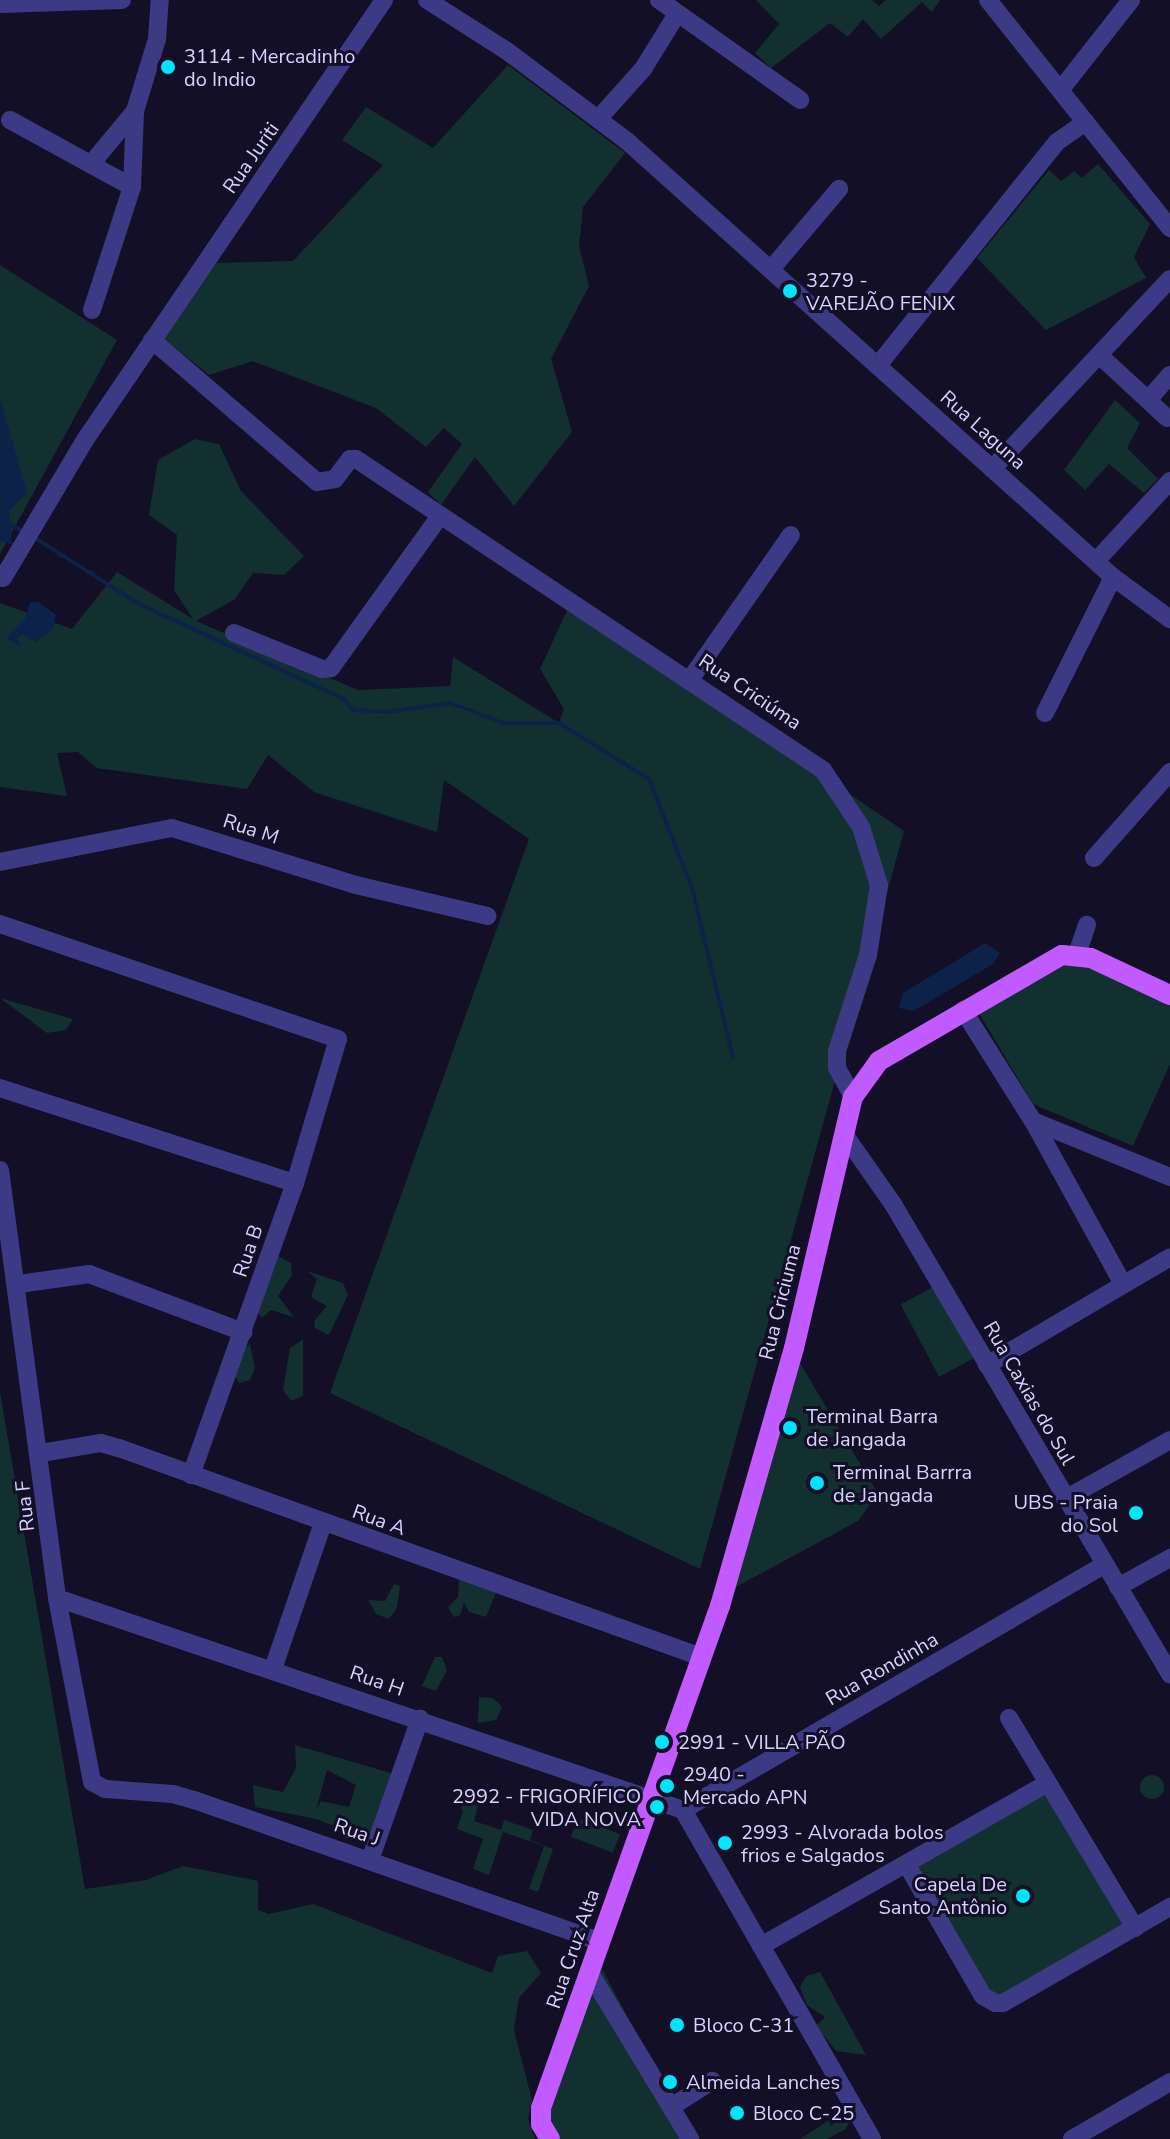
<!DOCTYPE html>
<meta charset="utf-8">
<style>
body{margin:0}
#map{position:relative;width:1170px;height:2139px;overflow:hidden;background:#130f26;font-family:"Nunito Sans",sans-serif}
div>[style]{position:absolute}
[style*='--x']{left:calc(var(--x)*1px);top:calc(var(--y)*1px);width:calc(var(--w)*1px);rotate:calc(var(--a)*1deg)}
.green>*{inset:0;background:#12302f;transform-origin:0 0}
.round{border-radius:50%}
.water>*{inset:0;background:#0c2248}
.stream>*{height:4px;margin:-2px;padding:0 2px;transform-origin:2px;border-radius:2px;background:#0c2248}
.minor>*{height:18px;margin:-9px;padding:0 9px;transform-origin:9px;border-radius:9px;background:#3d3a85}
.major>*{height:20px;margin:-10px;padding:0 10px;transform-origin:10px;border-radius:10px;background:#c25bff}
.dots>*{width:22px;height:22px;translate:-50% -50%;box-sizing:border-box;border:4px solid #130f26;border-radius:50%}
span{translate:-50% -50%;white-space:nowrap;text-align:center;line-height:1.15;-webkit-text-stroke:6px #130f26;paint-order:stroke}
.poi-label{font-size:20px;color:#d9d4ff}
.left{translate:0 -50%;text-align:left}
.right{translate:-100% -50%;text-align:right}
.street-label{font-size:20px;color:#d9d4ff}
</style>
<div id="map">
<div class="green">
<i style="clip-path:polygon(756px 0,872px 0,879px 6px,886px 0,940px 0,932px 12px,922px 2px,881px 39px,863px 19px,848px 37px,830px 23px,771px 68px,755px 53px,779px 24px)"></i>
<i style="clip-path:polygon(508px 65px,625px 153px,583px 207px,579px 246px,589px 286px,551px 359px,572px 432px,514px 506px,475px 457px,441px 505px,428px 492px,462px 444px,444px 428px,426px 447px,376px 408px,253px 361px,209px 375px,163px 338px,213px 263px,293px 261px,383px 165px,342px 140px,366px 107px,433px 148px)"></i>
<i style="clip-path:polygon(1098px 164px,1150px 224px,1134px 257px,1146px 278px,1046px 330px,977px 258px,968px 269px,1049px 170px,1061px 181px,1074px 171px,1082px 178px)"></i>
<i style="clip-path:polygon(0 265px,117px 340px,0 554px)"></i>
<i style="clip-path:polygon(1115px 400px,1140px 423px,1127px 448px,1158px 479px,1144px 493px,1109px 464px,1085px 490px,1064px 470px)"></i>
<i style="clip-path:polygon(195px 439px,219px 444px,241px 491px,304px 556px,284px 575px,253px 573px,235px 599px,196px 621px,358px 690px,450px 686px,453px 657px,559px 723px,564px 709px,540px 669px,570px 604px,904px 831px,700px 1569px,330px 1393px,529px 839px,444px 780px,437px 832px,314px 792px,268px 755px,247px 789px,97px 768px,78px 752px,57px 753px,67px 796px,0 787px,0 603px,72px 629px,117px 572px,193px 619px,174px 590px,177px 535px,149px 515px,158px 460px)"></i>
<i style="clip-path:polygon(1070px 948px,1170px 988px,1170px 1064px,1133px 1146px,1033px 1104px,971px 1000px)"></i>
<i style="clip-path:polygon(0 998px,73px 1019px,66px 1030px,47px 1033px)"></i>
<i style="clip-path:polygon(275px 1255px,291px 1263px,292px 1275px,278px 1296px,294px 1317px,271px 1310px,262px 1318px,255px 1309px)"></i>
<i style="clip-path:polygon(307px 1271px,343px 1283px,348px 1295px,329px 1335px,315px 1328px,314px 1321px,327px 1306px,311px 1297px,317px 1279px)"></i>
<i style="left:935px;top:1286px;width:82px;height:39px;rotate:62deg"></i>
<i style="clip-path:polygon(303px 1339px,303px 1396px,291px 1401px,283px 1390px,290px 1348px)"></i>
<i style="clip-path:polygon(250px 1344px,255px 1368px,250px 1380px,239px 1383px,232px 1372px,238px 1354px)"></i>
<i style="clip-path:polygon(797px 1358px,878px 1494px,858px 1521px,732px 1589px)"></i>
<i style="clip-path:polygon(0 1392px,85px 1889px,146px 1880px,183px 1866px,258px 1881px,258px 1910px,269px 1914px,313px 1904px,492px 1973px,498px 1956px,527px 1951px,541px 1973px,519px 1998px,514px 2030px,532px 2100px,528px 2119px,535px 2139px,0 2139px)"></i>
<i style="clip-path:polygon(459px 1575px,486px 1583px,496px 1593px,486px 1617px,469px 1612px,464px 1603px,460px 1615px,454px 1617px,448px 1607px,458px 1597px)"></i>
<i style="clip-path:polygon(394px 1584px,400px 1586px,397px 1608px,389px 1619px,376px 1614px,368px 1600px,385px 1601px)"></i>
<i style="clip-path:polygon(435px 1657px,442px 1657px,447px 1670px,436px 1691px,422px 1686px)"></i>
<i style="clip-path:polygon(479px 1697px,493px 1698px,502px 1707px,496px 1720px,478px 1723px)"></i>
<i style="clip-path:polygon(evenodd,295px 1745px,394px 1774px,373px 1842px,316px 1819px,255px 1807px,253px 1785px,283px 1792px,296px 1768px,295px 1745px,327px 1770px,356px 1785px,349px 1807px,321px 1801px,316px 1810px,327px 1770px)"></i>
<i class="round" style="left:1140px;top:1775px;width:24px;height:24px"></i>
<i style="left:1048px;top:1783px;width:169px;height:163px;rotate:59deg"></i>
<i style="clip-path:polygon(456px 1798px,478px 1806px,474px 1821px,501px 1830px,504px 1820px,533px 1830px,530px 1840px,553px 1849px,538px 1892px,529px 1889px,544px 1846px,503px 1832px,489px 1875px,473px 1869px,483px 1839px,457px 1829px,463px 1811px)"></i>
<i style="left:578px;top:1818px;width:45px;height:20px;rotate:21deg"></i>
<i style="clip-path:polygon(599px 1963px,692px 2139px,552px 2139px,545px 2127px)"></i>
<i style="clip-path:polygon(820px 1972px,866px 2055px,836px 2051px,816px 2026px,825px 2017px,807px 2005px,800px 1987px,806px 1976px)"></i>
<i style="clip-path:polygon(843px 2111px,850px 2121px,846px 2129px,827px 2139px,800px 2139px)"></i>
</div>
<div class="water">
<i style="clip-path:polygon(0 399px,27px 493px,9px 511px,12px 544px,0 541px)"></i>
<i style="clip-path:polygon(30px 602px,38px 602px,56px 615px,53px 629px,36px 642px,23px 634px,17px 638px,21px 647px,6px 638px,25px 619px)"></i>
<i style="clip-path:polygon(985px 943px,1000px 953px,993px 964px,914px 1011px,899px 1008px,903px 993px)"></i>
</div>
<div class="stream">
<i style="--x:0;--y:519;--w:27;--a:28"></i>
<i style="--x:32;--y:536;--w:125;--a:32.5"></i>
<i style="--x:137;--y:603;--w:226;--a:24.9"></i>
<i style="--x:342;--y:698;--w:17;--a:45"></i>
<i style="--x:354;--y:710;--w:33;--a:3"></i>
<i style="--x:387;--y:712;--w:64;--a:-8.1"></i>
<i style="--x:450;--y:703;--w:57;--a:20.7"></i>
<i style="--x:503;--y:723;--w:56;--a:0"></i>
<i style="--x:559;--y:723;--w:106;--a:31.9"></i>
<i style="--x:649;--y:779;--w:117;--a:68.5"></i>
<i style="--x:692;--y:888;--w:174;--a:76.4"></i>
</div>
<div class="minor">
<i style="--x:427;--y:0;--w:95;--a:32.5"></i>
<i style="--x:507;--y:51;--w:150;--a:36.9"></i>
<i style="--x:627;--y:141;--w:653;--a:41.9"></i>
<i style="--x:1113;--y:577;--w:71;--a:36.4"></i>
<i style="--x:659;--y:0;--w:173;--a:35.3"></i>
<i style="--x:988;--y:0;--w:292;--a:51.4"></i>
<i style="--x:0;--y:4;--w:122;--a:-1.9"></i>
<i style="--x:1062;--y:88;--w:112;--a:-51.9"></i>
<i style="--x:599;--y:118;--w:66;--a:-48.1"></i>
<i style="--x:643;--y:69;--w:65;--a:-58.3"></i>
<i style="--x:10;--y:120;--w:139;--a:28.8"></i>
<i style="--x:91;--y:164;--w:69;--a:-50.3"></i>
<i style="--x:772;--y:268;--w:104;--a:-49.7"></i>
<i style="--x:92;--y:310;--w:129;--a:-72"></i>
<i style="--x:132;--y:187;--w:76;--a:-87.7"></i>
<i style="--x:135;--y:111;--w:75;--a:-73"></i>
<i style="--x:157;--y:39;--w:39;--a:-86"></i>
<i style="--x:152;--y:340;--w:218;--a:40.7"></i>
<i style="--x:317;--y:482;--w:18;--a:-9"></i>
<i style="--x:335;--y:479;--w:25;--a:-53"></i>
<i style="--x:350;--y:459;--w:6;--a:0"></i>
<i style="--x:356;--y:459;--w:561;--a:33.66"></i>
<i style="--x:823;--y:770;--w:69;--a:56.3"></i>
<i style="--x:861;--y:827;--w:61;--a:72.8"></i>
<i style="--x:879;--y:885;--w:71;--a:98.9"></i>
<i style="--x:868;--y:955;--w:101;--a:107.9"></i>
<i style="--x:837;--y:1051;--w:17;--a:90"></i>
<i style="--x:837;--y:1068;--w:33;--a:61"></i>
<i style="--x:1099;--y:355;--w:67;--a:42.6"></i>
<i style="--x:879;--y:364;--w:285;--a:-51.3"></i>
<i style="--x:1057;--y:142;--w:35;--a:-35"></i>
<i style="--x:1167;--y:418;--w:26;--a:-137"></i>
<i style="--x:1148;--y:400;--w:33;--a:-49"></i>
<i style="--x:992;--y:469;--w:260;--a:-46.9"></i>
<i style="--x:1096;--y:561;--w:109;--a:-47.2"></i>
<i style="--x:3;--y:578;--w:161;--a:-59.3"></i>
<i style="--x:85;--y:440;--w:532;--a:-55.8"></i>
<i style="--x:234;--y:633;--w:95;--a:22.2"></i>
<i style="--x:322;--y:669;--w:9;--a:-6"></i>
<i style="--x:331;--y:668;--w:187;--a:-54.4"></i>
<i style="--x:689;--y:681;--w:178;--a:-55.1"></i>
<i style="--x:1045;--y:713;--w:152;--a:-63.4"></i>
<i style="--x:1094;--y:858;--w:115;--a:-48.5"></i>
<i style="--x:0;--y:862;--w:175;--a:-11.2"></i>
<i style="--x:172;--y:828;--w:193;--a:17.2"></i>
<i style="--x:356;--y:885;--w:135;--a:13.3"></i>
<i style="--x:0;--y:924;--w:357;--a:18.8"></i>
<i style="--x:338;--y:1039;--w:150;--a:106.6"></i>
<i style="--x:295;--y:1183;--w:310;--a:109.6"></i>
<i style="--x:1077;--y:954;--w:31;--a:-71"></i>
<i style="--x:963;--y:1010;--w:131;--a:57.8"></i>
<i style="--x:1033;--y:1121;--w:186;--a:61.1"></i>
<i style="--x:0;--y:1088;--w:310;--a:17.9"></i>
<i style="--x:1033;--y:1121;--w:148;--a:22.2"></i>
<i style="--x:846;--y:1137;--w:82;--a:55"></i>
<i style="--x:893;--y:1204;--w:546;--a:59.49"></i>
<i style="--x:0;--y:1170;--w:432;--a:82.4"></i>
<i style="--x:57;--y:1598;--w:187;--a:79.2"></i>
<i style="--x:92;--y:1782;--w:15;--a:28"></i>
<i style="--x:105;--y:1789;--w:68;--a:4.2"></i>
<i style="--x:173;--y:1794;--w:22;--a:16"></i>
<i style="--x:194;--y:1800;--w:430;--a:19.2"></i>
<i style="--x:19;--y:1284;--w:71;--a:-8.1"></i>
<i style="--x:89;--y:1274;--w:165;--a:20.6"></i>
<i style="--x:987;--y:1365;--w:212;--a:-30.5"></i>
<i style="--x:41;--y:1453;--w:61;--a:-9.5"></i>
<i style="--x:101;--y:1443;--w:19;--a:16"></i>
<i style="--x:119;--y:1448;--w:618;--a:19.75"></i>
<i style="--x:1065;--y:1499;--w:120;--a:-29.3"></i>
<i style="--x:1118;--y:1587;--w:60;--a:-29.1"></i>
<i style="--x:57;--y:1598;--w:661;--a:18.71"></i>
<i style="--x:273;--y:1669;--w:154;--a:-71.1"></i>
<i style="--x:1009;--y:1718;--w:245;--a:59"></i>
<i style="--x:683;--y:1810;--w:487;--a:-30.2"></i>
<i style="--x:683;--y:1810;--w:379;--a:60.1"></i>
<i style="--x:370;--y:1860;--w:150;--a:-70.5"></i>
<i style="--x:907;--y:1865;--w:151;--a:59.9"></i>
<i style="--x:983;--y:1996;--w:14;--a:30"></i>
<i style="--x:995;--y:2003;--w:8;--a:0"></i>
<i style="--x:1003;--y:2003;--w:193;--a:-29.9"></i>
<i style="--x:761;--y:1946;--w:330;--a:-29.6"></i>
<i style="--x:590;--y:1973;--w:194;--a:58.9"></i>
<i style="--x:671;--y:2107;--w:49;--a:-32.4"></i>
<i style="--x:1072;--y:2139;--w:113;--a:-30.2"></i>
</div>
<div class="major">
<i style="--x:550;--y:2139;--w:17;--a:-121"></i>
<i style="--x:541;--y:2124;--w:16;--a:-90"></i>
<i style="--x:541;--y:2108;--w:533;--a:-70.38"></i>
<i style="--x:720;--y:1606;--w:268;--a:-74"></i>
<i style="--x:794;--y:1348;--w:258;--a:-76.8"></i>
<i style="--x:853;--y:1097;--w:44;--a:-54.2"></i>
<i style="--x:879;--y:1061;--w:211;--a:-30.1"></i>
<i style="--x:1062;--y:955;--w:29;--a:6"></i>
<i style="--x:1091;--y:958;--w:87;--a:25.1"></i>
</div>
<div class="dots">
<i style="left:168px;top:67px;background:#00e5ff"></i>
<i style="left:790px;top:291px;background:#00e5ff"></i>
<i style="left:790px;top:1428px;background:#00e5ff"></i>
<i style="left:817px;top:1483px;background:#00e5ff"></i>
<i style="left:1136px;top:1513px;background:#00e5ff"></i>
<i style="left:662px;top:1742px;background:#00e5ff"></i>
<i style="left:667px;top:1786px;background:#00e5ff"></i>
<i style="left:657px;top:1807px;background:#00e5ff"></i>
<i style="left:725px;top:1843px;background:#00e5ff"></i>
<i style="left:1023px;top:1896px;background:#00e5ff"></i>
<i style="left:677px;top:2025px;background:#00e5ff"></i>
<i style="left:670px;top:2082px;background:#00e5ff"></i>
<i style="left:737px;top:2113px;background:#00e5ff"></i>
</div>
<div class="poi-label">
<span class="left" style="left:184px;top:68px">3114 - Mercadinho<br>do Indio</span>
<span class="left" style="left:806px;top:292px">3279 -<br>VAREJÃO FENIX</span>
<span class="left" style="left:806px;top:1428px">Terminal Barra<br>de Jangada</span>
<span class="left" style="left:833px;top:1484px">Terminal Barrra<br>de Jangada</span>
<span class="right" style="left:1118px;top:1514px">UBS - Praia<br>do Sol</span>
<span class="left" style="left:678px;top:1742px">2991 - VILLA PÃO</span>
<span class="left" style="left:683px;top:1786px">2940 -<br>Mercado APN</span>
<span class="right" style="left:641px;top:1808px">2992 - FRIGORÍFICO<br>VIDA NOVA</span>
<span class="left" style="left:741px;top:1844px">2993 - Alvorada bolos<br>frios e Salgados</span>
<span class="right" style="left:1007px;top:1896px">Capela De<br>Santo Antônio</span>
<span class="left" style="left:693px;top:2025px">Bloco C-31</span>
<span class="left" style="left:686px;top:2082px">Almeida Lanches</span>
<span class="left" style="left:753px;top:2113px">Bloco C-25</span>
</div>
<div class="street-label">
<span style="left:251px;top:158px;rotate:-55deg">Rua Juriti</span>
<span style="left:983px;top:430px;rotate:42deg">Rua Laguna</span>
<span style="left:750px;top:692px;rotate:34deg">Rua Criciúma</span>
<span style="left:251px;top:829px;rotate:18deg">Rua M</span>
<span style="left:248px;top:1251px;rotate:-71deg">Rua B</span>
<span style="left:780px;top:1302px;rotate:-76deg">Rua Criciuma</span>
<span style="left:1029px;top:1393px;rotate:60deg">Rua Caxias do Sul</span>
<span style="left:25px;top:1506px;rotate:-96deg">Rua F</span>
<span style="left:379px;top:1520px;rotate:20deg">Rua A</span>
<span style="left:882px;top:1669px;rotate:-30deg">Rua Rondinha</span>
<span style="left:377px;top:1681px;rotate:19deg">Rua H</span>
<span style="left:357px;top:1832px;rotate:19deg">Rua J</span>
<span style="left:573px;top:1949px;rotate:-71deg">Rua Cruz Alta</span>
</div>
</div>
